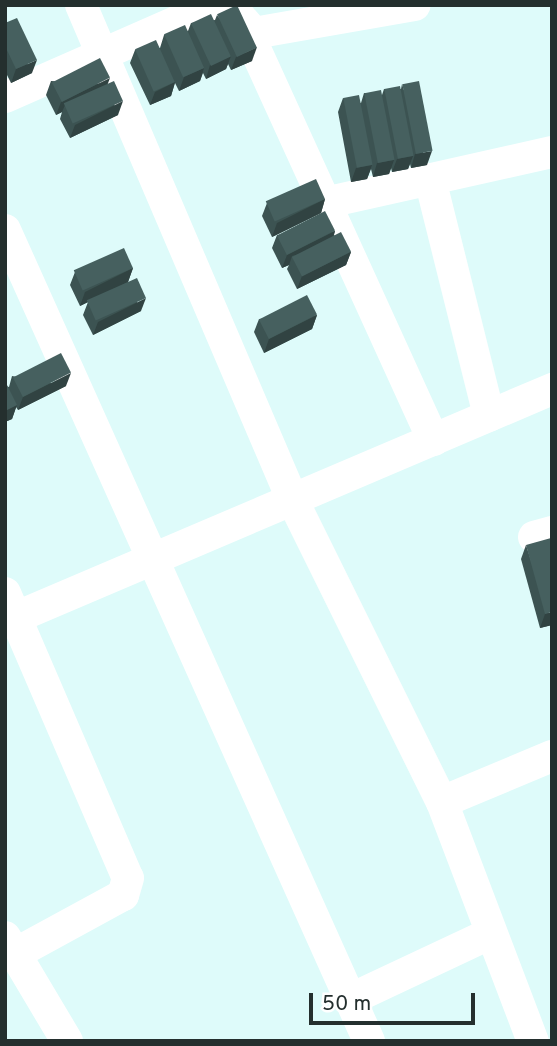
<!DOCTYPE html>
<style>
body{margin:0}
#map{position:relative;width:557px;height:1046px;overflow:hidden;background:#defbfa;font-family:Overpass,sans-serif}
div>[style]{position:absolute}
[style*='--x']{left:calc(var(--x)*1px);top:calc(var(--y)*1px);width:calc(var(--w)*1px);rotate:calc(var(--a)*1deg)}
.minor>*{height:32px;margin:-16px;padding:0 16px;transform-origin:16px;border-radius:16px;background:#fff}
.wall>*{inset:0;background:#3c5352}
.shaded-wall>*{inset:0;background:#314342}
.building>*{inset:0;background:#46605f;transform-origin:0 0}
span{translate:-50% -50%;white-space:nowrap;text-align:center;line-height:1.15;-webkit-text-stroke:7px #fff;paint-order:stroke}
.frame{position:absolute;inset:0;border:7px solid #242f2e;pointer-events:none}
.scale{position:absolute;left:309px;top:993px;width:166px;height:32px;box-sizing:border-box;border:4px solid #242f2e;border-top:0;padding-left:9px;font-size:21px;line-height:24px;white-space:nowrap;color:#242f2e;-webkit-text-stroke:5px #fff;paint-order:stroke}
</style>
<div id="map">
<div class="minor">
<i style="--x:81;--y:5;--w:539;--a:66.86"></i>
<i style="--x:293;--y:501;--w:336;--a:63.7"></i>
<i style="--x:442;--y:802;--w:256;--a:69.2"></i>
<i style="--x:239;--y:16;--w:23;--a:49"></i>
<i style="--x:254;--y:33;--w:163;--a:-9.9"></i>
<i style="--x:246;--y:29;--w:452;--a:65.5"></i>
<i style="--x:5;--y:97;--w:229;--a:-23.7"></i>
<i style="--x:430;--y:179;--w:244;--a:76"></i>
<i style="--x:324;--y:203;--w:234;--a:-12.6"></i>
<i style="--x:5;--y:230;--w:889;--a:65.83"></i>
<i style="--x:534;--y:537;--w:19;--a:-16"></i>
<i style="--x:5;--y:593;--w:310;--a:66.7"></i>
<i style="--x:128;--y:878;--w:18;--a:106"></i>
<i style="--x:123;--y:895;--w:123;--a:151.4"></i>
<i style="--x:5;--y:622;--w:595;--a:-23.07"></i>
<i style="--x:442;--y:802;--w:119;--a:-22.7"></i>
<i style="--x:5;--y:937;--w:121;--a:59.2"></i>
<i style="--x:351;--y:999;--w:153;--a:-25.2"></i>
</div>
<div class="wall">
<i style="clip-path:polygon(217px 15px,252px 61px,231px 70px,228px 64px,226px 69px,206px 79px,203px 73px,200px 81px,179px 91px,175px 83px,171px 96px,150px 105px,130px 63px,135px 50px,160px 48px,164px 35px,188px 31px,191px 23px,215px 20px)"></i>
<i style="clip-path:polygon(5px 23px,32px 73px,11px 83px,5px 71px)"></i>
<i style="clip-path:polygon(51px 81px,107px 84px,118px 115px,70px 138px,60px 119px,62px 112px,56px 115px,46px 95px)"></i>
<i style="clip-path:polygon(402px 84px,427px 165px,411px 168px,410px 164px,408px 169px,392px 172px,391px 168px,389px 174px,373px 177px,371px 169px,367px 179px,351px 182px,338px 112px,343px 98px,361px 103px,364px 93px,382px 95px,384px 89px,401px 89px)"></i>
<i style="clip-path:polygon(325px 199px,321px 213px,272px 237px,262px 216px,267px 203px)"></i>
<i style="clip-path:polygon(335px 231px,334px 235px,351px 252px,346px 265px,297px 289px,287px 269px,289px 265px,282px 268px,272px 248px,277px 235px)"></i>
<i style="clip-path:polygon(133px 268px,128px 282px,141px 311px,93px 335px,83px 315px,88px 302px,80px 306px,70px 285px,75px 272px)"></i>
<i style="clip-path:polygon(317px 315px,312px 329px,264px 353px,254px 332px,259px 319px)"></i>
<i style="clip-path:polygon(12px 376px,66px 386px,18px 410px,16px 407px,12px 419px,5px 422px,5px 386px,9px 387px)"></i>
<i style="clip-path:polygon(526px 545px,552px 625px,540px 628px,521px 559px)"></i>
</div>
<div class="shaded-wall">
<i style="clip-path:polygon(257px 47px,252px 61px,231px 70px,236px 57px)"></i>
<i style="clip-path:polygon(231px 56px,226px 69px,206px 79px,210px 65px)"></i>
<i style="clip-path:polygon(37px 60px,32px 73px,11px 83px,16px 69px)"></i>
<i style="clip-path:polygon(204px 68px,200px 81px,179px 91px,184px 77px)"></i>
<i style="clip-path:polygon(110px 78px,105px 91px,65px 105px,62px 112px,56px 115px,61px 102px)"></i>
<i style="clip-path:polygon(175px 82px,171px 96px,150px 105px,155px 92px)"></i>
<i style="clip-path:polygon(123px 101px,118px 115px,70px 138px,75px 125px)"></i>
<i style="clip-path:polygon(432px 151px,427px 165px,411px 168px,415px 154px)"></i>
<i style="clip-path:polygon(413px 156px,408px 169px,392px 172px,397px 159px)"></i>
<i style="clip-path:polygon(394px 160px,389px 174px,373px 177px,377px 163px)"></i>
<i style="clip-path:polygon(372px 165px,367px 179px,351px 182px,356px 168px)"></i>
<i style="clip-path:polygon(325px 199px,321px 213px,272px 237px,277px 223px)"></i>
<i style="clip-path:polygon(335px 231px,330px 245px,292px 256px,289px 265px,282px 268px,287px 255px)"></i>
<i style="clip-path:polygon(351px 252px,346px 265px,297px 289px,302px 276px)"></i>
<i style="clip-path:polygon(133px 268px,128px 282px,80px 306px,85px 292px)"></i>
<i style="clip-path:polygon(146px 298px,141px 311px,93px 335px,98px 322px)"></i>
<i style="clip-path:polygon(317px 315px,312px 329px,264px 353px,269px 339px)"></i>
<i style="clip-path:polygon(71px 373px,66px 386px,18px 410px,23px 397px)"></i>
<i style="clip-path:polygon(17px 405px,12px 419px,5px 422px,5px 411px)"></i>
<i style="clip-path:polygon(552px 612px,552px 625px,540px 628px,545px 614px)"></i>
</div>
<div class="building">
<i style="left:237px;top:5px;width:47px;height:22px;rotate:65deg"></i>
<i style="left:211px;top:14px;width:47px;height:22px;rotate:65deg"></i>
<i style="clip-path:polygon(17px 18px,37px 60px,16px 69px,5px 46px,5px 23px)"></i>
<i style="left:185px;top:25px;width:47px;height:23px;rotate:66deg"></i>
<i style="left:156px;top:40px;width:46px;height:23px;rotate:66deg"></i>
<i style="left:100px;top:58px;width:22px;height:54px;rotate:63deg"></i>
<i style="left:114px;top:81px;width:22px;height:55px;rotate:66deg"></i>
<i style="left:419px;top:81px;width:71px;height:17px;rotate:79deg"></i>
<i style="left:400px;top:86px;width:71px;height:16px;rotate:79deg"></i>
<i style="left:381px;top:90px;width:71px;height:17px;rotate:79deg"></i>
<i style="left:359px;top:95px;width:71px;height:16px;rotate:79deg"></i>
<i style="left:316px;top:179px;width:22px;height:55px;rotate:66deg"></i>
<i style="left:325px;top:211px;width:22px;height:54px;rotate:63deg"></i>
<i style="left:341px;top:232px;width:22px;height:55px;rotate:63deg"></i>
<i style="left:124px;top:248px;width:22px;height:55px;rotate:66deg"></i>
<i style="left:137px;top:278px;width:22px;height:55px;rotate:66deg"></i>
<i style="left:307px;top:295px;width:22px;height:54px;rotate:63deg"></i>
<i style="left:61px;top:353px;width:22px;height:54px;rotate:63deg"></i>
<i style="clip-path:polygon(7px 385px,17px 405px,5px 411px,5px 386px)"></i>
<i style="clip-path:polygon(551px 538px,552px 612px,545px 614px,526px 545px)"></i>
</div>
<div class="frame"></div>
<div class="scale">50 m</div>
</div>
